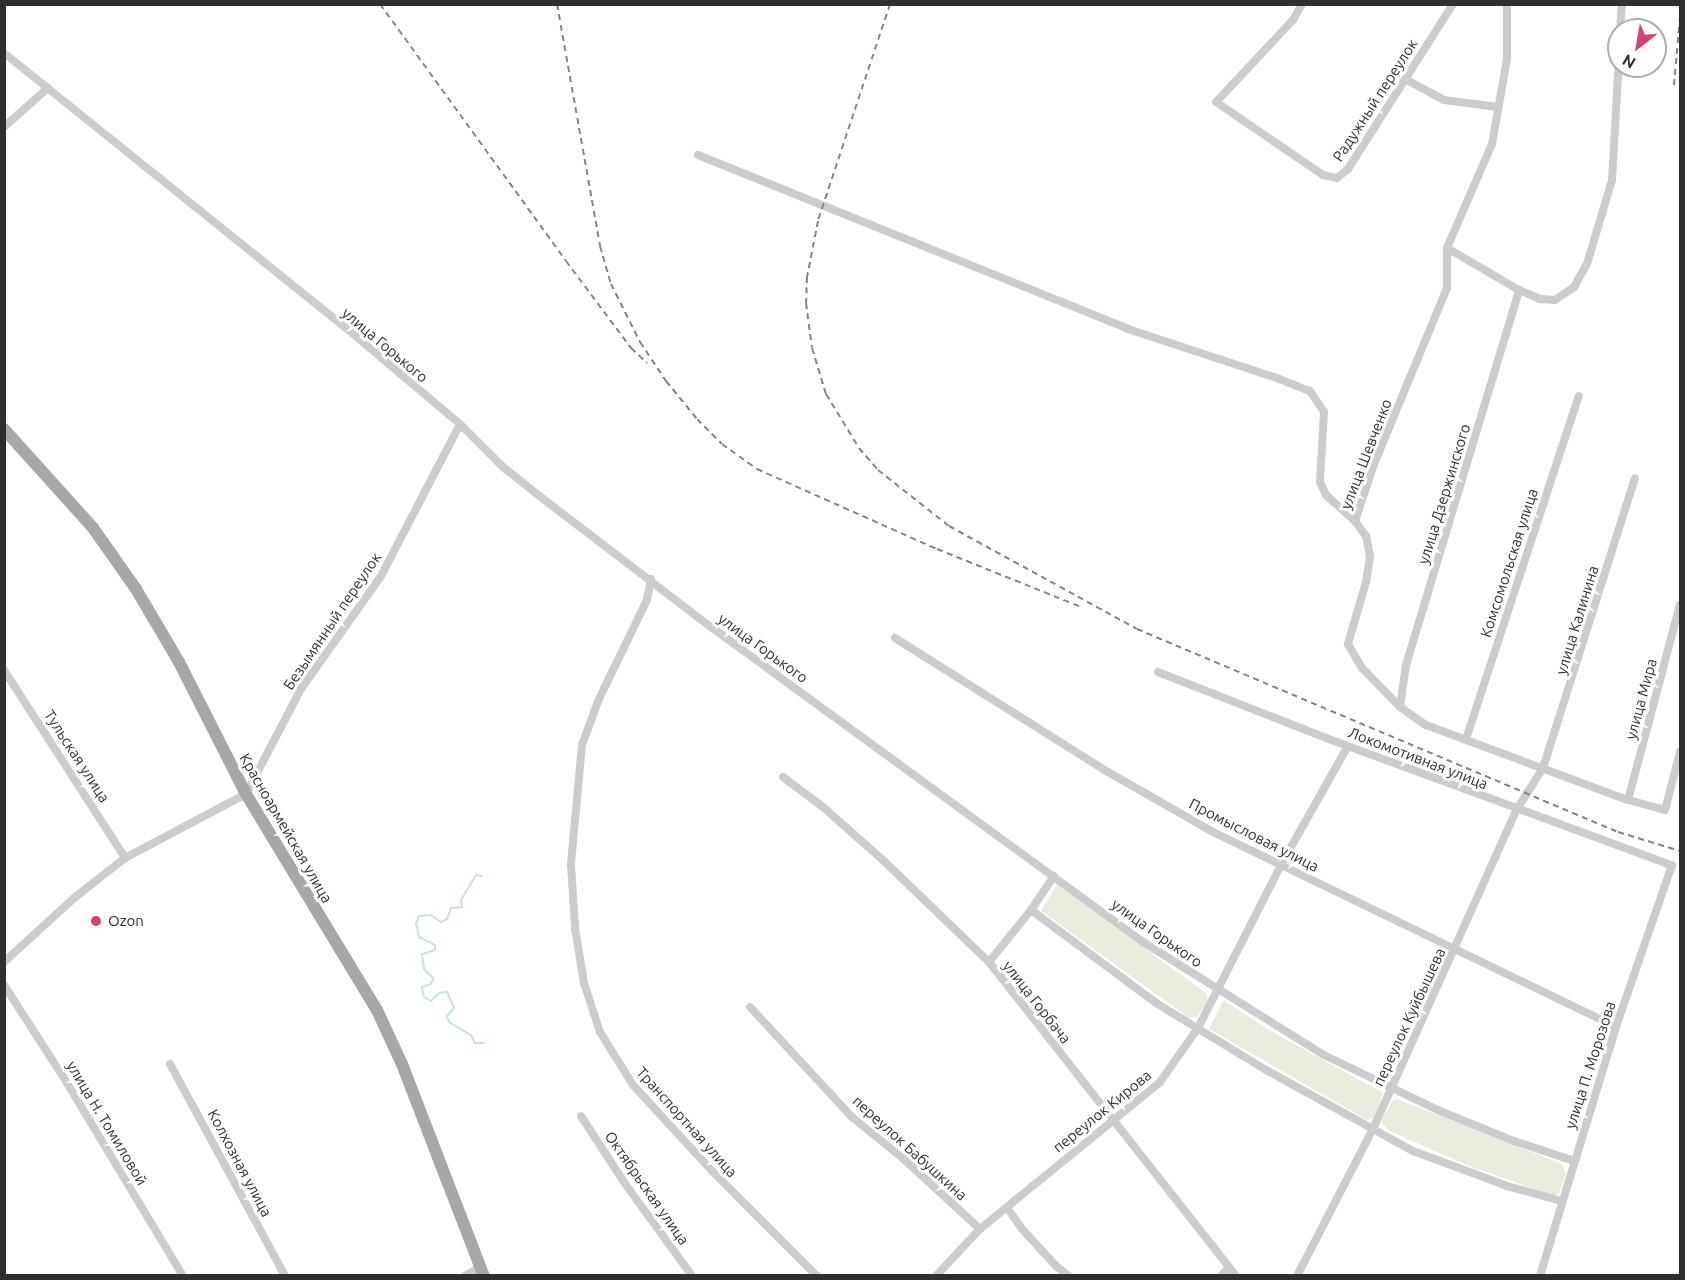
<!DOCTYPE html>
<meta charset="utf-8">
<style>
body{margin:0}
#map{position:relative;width:1685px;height:1280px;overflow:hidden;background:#fff;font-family:Ubuntu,sans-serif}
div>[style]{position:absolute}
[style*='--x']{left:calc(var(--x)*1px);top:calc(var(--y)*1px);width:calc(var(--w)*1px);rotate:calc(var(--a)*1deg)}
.green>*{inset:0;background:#e8ebde}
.stream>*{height:2px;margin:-1px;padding:0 1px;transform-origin:1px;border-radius:1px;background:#c9e2e6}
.minor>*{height:8px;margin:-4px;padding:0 4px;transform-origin:4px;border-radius:4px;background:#ccc}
.primary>*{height:12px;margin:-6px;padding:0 6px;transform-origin:6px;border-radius:6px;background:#a7a7a7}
.rail>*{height:2px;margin-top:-1px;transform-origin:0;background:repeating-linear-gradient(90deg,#848484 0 6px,transparent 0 10.5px)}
.dots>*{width:16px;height:16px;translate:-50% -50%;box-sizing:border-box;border:3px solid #fff;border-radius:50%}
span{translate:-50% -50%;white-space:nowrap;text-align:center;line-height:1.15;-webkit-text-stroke:6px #fff;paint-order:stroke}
.street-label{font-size:15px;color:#2f2f2f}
.poi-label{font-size:15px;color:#2f2f2f}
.left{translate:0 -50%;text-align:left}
.frame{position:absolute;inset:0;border:6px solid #2f2f2f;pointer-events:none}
.north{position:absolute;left:1607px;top:18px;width:60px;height:60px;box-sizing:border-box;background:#fff;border:2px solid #acacac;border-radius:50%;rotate:211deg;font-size:16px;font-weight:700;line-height:24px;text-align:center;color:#2f2f2f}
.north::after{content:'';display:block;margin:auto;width:21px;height:27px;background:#d4436f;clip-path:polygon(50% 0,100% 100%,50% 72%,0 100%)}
</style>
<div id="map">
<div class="green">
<i style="clip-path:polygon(1057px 884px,1207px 994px,1208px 1002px,1197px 1017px,1189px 1018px,1041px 911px)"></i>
<i style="clip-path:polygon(1224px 1000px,1269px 1030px,1383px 1093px,1374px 1118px,1367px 1120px,1209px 1029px)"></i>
<i style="clip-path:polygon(1397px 1099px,1562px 1164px,1566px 1173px,1559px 1193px,1554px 1196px,1469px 1166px,1388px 1130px,1381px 1122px,1392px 1101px)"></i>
</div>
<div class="stream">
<i style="--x:482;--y:876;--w:6;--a:-171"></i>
<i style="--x:476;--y:875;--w:29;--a:121"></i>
<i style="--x:461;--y:900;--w:7;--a:82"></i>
<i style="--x:462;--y:907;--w:11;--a:175"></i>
<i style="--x:451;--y:908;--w:12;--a:110"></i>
<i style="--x:447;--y:919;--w:7;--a:153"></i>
<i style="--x:441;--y:922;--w:12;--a:-145"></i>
<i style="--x:431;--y:915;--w:12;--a:175"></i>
<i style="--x:419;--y:916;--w:8;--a:113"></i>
<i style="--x:416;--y:923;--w:14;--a:78"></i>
<i style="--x:419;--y:937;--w:18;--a:27"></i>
<i style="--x:435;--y:945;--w:5;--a:90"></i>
<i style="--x:435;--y:950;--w:14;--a:163"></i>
<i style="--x:422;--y:954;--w:15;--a:82"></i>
<i style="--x:424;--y:969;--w:13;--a:45"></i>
<i style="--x:433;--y:978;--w:6;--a:108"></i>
<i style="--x:431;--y:984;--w:9;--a:162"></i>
<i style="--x:422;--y:987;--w:10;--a:79"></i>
<i style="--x:424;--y:997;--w:8;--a:30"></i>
<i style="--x:431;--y:1001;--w:11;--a:-45"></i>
<i style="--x:439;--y:993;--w:8;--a:-7"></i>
<i style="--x:447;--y:992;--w:17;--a:66"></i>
<i style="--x:454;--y:1008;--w:11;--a:131"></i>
<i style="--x:447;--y:1016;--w:6;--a:72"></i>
<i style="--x:449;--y:1022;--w:26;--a:31"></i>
<i style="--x:471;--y:1035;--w:9;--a:63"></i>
<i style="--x:475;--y:1043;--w:9;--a:0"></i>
</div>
<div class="minor">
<i style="--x:1302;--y:4;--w:18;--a:119"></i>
<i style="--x:1293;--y:20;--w:112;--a:133.2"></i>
<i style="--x:1216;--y:102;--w:130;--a:34.3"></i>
<i style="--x:1323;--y:175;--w:14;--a:12"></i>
<i style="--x:1337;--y:178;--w:14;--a:-39"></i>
<i style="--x:1348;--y:169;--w:196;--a:-57.5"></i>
<i style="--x:1507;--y:4;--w:55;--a:90"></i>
<i style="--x:1507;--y:59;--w:86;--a:100"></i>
<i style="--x:1492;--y:144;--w:113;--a:113.4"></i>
<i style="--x:1447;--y:248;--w:83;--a:30.3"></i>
<i style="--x:1519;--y:290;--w:23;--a:23"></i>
<i style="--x:1540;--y:299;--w:15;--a:4"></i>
<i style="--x:1555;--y:300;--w:23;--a:-34"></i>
<i style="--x:1574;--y:287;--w:26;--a:-61"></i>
<i style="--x:1587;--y:264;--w:88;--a:-73.4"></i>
<i style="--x:1612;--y:180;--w:123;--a:-86.7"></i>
<i style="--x:1620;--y:30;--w:26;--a:-86"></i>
<i style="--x:4;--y:53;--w:439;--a:38.8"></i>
<i style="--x:346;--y:328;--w:149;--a:40.1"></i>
<i style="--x:460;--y:424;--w:61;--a:45"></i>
<i style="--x:503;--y:467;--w:50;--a:38.5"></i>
<i style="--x:542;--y:498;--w:213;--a:37.4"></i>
<i style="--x:711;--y:627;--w:535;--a:36.1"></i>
<i style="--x:1143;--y:942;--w:213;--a:32"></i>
<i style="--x:1324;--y:1055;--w:129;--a:25.8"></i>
<i style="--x:1440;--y:1111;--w:80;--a:22.1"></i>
<i style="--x:1514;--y:1141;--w:63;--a:18.4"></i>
<i style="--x:1405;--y:79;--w:44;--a:28.3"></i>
<i style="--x:1444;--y:100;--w:54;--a:7.4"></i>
<i style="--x:4;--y:127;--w:59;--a:-41.6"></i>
<i style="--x:698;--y:155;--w:464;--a:22"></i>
<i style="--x:1128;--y:329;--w:157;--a:18.2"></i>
<i style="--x:1277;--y:378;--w:35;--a:22"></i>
<i style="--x:1310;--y:391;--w:25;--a:56"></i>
<i style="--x:1324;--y:412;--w:70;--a:93.3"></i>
<i style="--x:1320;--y:482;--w:14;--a:65"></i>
<i style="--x:1326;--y:495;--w:39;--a:42"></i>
<i style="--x:1447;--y:248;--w:40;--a:90"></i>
<i style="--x:1447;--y:288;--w:191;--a:112.5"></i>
<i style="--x:1374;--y:464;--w:60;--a:108.4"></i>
<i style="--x:1355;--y:521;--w:19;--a:54"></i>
<i style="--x:1366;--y:536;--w:21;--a:79"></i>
<i style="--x:1370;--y:557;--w:25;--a:99"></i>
<i style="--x:1366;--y:582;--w:65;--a:106.2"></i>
<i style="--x:1348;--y:644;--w:28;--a:60"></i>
<i style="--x:1362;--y:668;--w:54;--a:45.7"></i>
<i style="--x:1400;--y:707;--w:32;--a:35"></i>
<i style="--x:1426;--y:725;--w:215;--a:20.4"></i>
<i style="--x:1628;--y:800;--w:38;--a:15"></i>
<i style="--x:1665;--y:810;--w:60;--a:-75.5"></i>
<i style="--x:651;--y:579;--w:21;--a:101"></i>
<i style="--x:647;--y:600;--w:110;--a:115.9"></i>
<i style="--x:599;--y:699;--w:49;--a:110.3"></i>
<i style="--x:582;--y:745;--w:120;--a:95.3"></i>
<i style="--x:571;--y:864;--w:64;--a:86.4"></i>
<i style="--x:575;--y:928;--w:56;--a:80.7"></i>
<i style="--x:584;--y:983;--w:52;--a:71.9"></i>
<i style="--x:600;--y:1032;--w:62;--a:58.1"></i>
<i style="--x:633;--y:1085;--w:117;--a:47.4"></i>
<i style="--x:712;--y:1171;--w:148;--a:45"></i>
<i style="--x:895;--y:638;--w:252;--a:32.2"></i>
<i style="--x:1108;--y:772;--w:123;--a:29.7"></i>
<i style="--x:1215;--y:833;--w:445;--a:25.8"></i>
<i style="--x:4;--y:670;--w:224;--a:57.2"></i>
<i style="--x:1158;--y:672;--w:180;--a:21.4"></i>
<i style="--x:1326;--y:738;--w:369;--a:20.2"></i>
<i style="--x:1672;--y:865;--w:171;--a:109.1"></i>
<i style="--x:1616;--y:1027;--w:260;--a:107"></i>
<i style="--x:1400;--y:707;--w:42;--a:-81.9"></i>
<i style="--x:1406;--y:665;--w:392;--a:-73.2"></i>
<i style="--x:1466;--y:739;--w:361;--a:-71.8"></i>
<i style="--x:783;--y:777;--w:50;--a:36.9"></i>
<i style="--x:823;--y:807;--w:83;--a:41.6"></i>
<i style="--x:885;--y:862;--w:144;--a:43.9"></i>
<i style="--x:989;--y:962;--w:400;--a:51.8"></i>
<i style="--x:1628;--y:800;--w:202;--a:-75.1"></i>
<i style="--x:1031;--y:910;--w:156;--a:36.6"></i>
<i style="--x:1156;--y:1003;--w:131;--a:31.3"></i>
<i style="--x:1268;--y:1071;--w:166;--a:28.9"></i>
<i style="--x:1413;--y:1151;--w:100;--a:20.4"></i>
<i style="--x:1507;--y:1186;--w:56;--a:15.5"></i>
<i style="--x:4;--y:962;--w:95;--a:-42.4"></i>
<i style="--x:74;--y:898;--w:65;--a:-38.1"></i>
<i style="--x:125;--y:858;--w:137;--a:-27.9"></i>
<i style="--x:246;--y:794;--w:119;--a:-62.4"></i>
<i style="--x:301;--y:689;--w:138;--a:-54.7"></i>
<i style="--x:381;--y:576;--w:171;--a:-62.5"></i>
<i style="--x:989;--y:962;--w:67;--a:-51.1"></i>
<i style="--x:1031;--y:910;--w:41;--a:-55.9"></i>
<i style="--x:4;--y:985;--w:111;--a:57.2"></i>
<i style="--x:64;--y:1078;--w:231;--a:59"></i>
<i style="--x:750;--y:1007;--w:150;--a:47.2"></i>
<i style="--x:852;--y:1117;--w:70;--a:39.2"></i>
<i style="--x:906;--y:1161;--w:100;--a:42.6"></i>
<i style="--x:170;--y:1064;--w:241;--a:61.5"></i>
<i style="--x:581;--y:1116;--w:82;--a:56.9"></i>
<i style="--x:626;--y:1185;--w:112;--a:54"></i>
<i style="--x:1007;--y:1208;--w:26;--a:54"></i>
<i style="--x:1022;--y:1229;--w:50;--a:47.4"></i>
<i style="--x:1056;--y:1266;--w:16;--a:38"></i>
<i style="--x:465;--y:1276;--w:17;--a:-31"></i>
<i style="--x:936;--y:1276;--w:64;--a:-46.9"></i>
<i style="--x:980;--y:1229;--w:232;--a:-39.2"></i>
<i style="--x:1160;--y:1082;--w:66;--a:-54.9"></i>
<i style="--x:1198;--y:1028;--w:185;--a:-63"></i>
<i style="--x:1282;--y:863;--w:134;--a:-60.6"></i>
<i style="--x:1221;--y:1276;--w:12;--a:-48"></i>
<i style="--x:1297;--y:1276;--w:165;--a:-62.7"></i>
<i style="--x:1373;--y:1129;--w:351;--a:-65.8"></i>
<i style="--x:1517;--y:809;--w:49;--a:-57.6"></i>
<i style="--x:1543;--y:768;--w:304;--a:-72.4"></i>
</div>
<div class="primary">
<i style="--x:4;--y:429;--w:133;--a:48"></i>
<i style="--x:93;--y:528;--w:75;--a:54.8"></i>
<i style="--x:136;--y:589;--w:85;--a:59.5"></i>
<i style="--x:179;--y:662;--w:148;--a:63.1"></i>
<i style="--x:246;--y:794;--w:253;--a:58.8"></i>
<i style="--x:377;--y:1010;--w:60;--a:65.2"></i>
<i style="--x:402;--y:1064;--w:227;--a:68.9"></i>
</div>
<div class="rail">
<i style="--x:380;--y:4;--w:317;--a:54.1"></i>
<i style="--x:566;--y:261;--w:109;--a:53.2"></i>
<i style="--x:631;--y:348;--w:22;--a:43"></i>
<i style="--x:557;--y:4;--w:246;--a:79.9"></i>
<i style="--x:600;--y:246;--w:40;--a:74"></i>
<i style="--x:611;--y:284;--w:65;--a:63.4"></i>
<i style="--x:640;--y:342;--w:47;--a:56.3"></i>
<i style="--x:666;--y:381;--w:49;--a:50.8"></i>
<i style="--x:697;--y:419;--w:35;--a:45"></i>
<i style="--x:722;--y:444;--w:43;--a:35.5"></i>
<i style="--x:757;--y:469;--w:197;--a:24"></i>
<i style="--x:937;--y:549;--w:155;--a:21.9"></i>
<i style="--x:890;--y:4;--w:229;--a:108.4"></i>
<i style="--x:818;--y:221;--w:57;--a:101.1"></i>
<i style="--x:807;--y:277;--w:26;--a:92"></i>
<i style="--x:806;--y:303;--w:45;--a:82.4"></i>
<i style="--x:812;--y:348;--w:48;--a:73.1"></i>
<i style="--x:826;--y:394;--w:63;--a:58.6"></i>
<i style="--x:859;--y:448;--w:29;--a:49"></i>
<i style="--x:878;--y:470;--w:90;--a:38.3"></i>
<i style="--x:949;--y:526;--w:214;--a:28.7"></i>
<i style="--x:1137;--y:629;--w:522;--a:22.88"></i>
<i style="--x:1618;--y:832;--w:65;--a:17"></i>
<i style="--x:1674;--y:85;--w:69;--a:-85"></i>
</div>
<div class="dots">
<i style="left:96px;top:921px;background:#d4436f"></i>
</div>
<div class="street-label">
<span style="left:1375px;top:100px;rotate:-57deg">Радужный переулок</span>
<span style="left:385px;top:345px;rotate:40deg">улица Горького</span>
<span style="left:1366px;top:454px;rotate:-69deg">улица Шевченко</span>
<span style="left:1444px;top:494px;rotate:-73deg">улица Дзержинского</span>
<span style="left:1509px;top:563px;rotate:-72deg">Комсомольская улица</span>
<span style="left:1577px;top:620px;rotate:-73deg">улица Калинина</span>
<span style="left:332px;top:621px;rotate:-56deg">Безымянный переулок</span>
<span style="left:763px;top:648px;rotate:36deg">улица Горького</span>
<span style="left:1641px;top:699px;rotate:-75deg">улица Мира</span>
<span style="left:77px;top:756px;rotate:57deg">Тульская улица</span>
<span style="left:1418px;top:758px;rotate:21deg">Локомотивная улица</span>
<span style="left:286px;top:828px;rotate:60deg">Красноармейская улица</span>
<span style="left:1254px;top:835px;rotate:27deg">Промысловая улица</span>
<span style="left:1157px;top:933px;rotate:35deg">улица Горького</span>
<span style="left:1037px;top:1002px;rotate:52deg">улица Горбача</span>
<span style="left:1409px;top:1017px;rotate:-65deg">переулок Куйбышева</span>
<span style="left:1590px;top:1065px;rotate:-72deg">улица П. Морозова</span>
<span style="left:1102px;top:1111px;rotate:-39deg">переулок Кирова</span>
<span style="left:687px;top:1122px;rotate:48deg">Транспортная улица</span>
<span style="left:107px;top:1123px;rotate:59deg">улица Н. Томиловой</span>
<span style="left:910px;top:1148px;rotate:42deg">переулок Бабушкина</span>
<span style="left:240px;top:1163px;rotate:62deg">Колхозная улица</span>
<span style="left:647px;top:1188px;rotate:55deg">Октябрьская улица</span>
</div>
<div class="poi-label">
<span class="left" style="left:108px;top:921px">Ozon</span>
</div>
<div class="frame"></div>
<div class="north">N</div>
</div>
